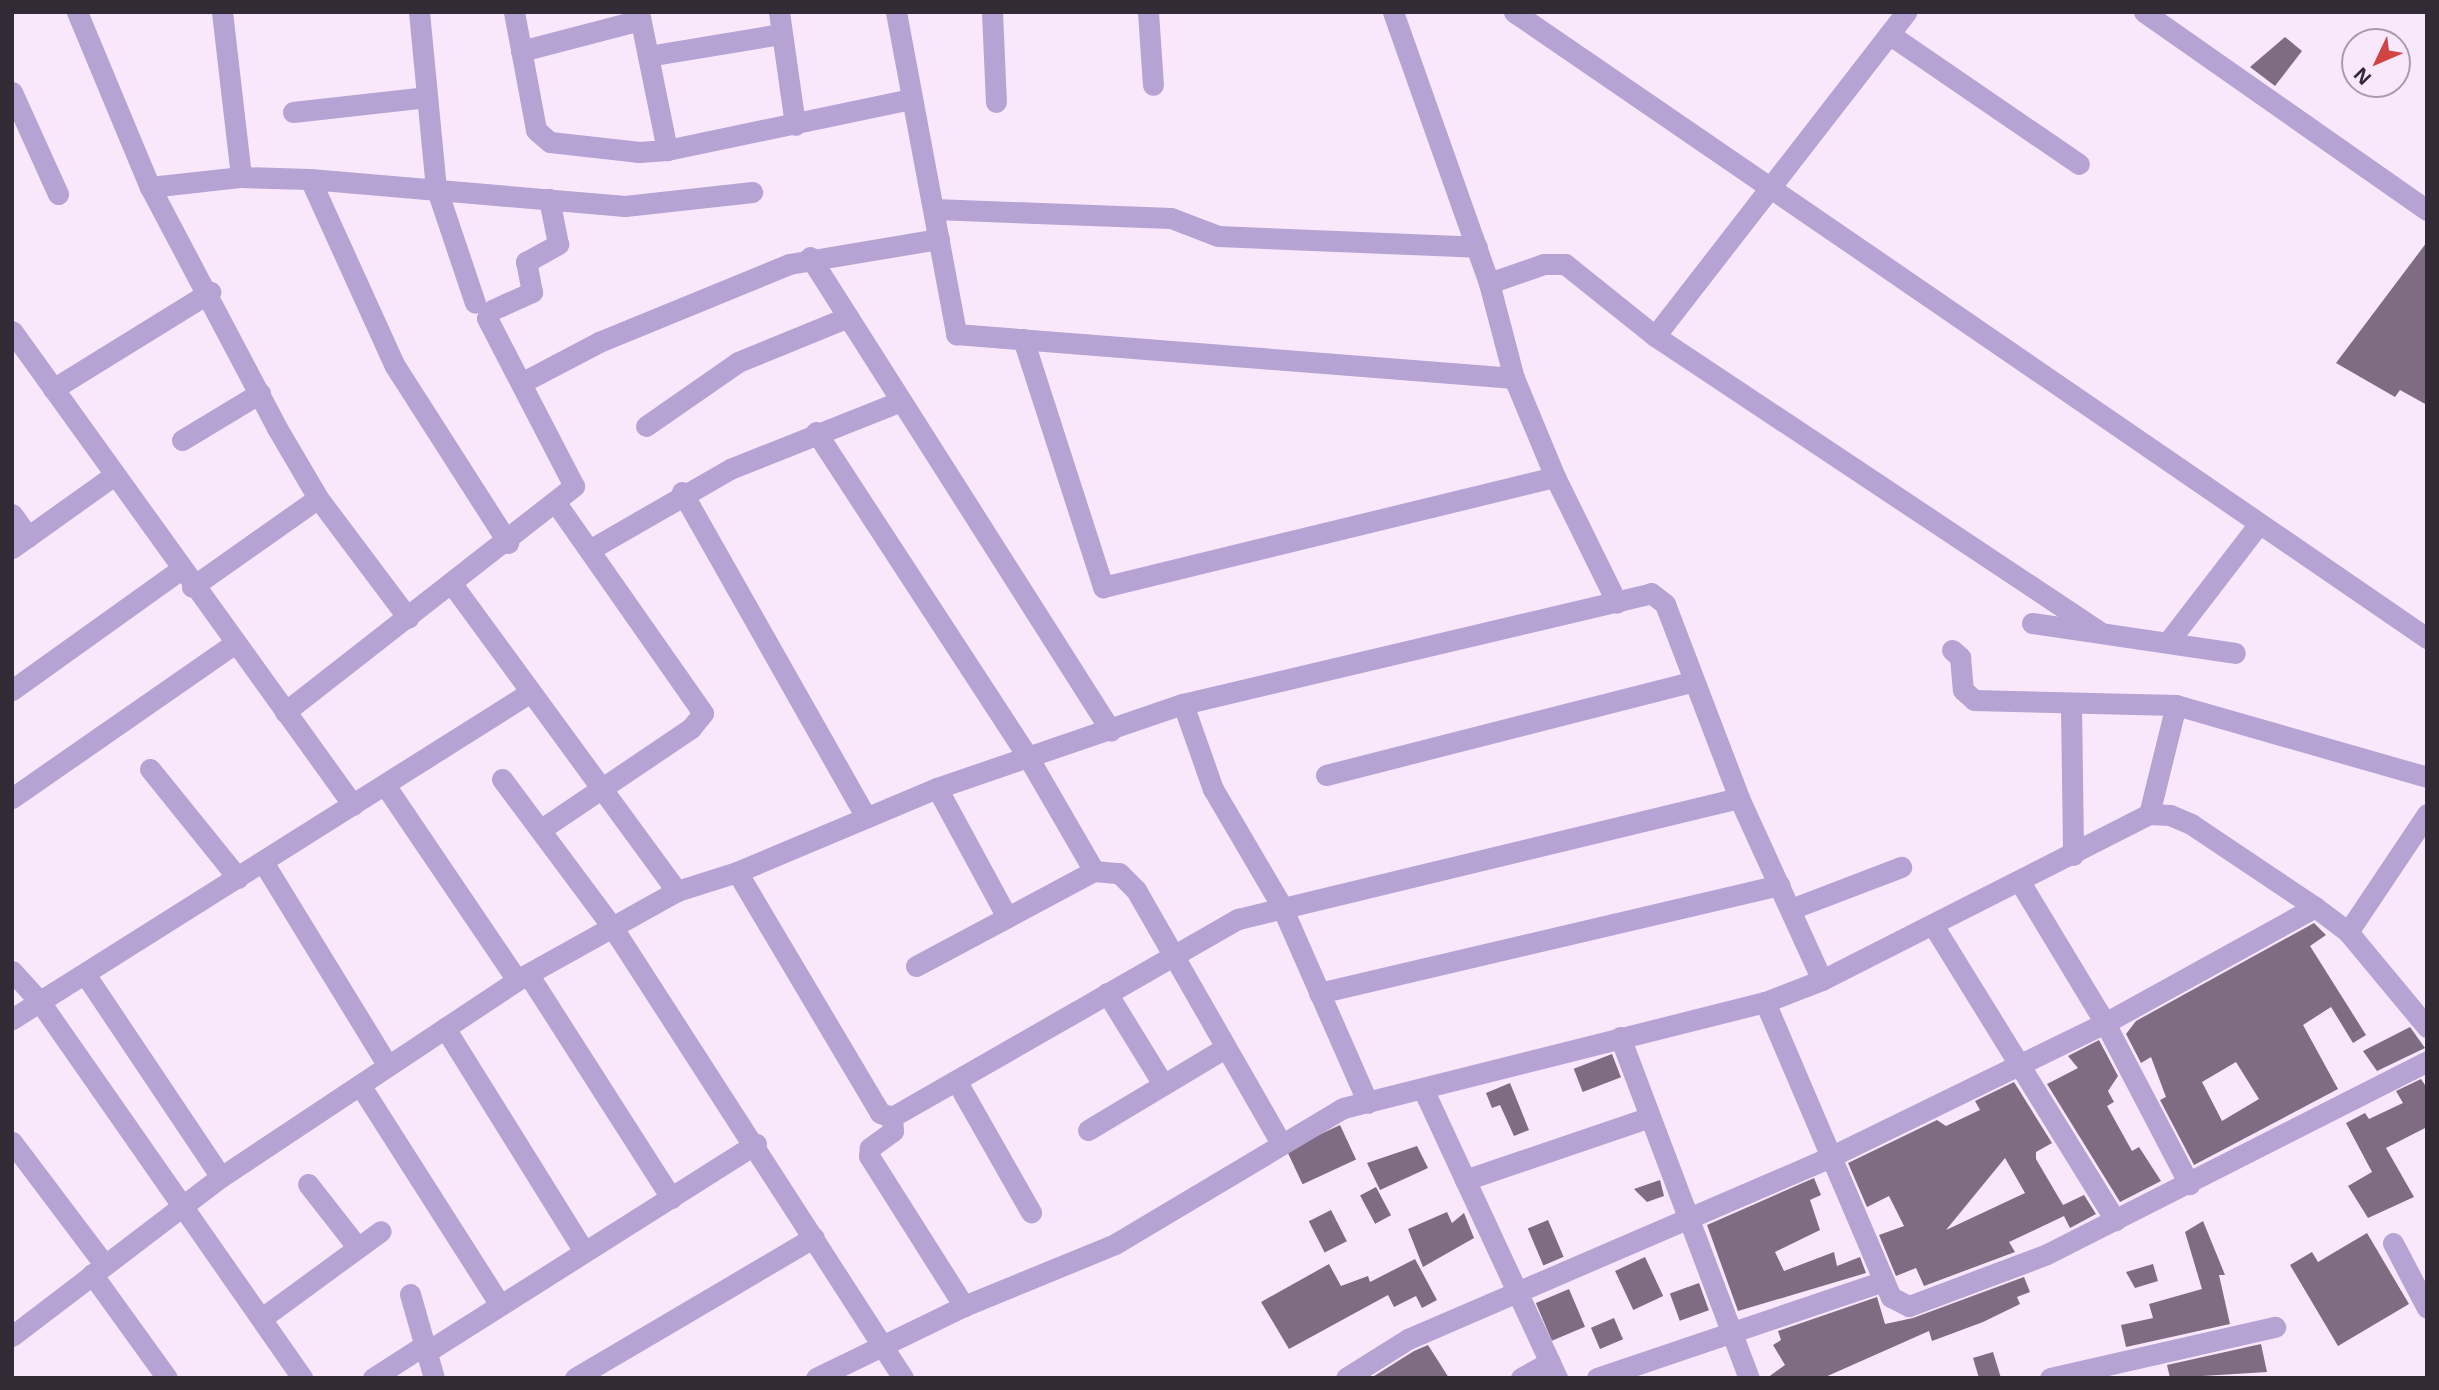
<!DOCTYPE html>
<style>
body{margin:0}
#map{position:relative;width:2439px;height:1390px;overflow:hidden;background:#f9e7fc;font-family:"Noto Sans",sans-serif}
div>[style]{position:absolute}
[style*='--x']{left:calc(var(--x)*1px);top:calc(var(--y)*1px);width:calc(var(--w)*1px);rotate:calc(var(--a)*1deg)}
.building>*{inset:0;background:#7f6c83;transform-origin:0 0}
.street>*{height:21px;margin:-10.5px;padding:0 10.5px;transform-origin:10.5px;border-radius:10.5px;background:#b5a3d3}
span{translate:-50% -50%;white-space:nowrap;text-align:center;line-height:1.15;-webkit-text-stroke:7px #f9e7fc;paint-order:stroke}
.frame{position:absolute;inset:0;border:14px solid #322a34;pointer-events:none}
.north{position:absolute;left:2341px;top:28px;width:70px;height:70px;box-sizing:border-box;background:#f9e7fc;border:2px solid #a99bac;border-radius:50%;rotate:226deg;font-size:19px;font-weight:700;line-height:28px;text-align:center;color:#322a34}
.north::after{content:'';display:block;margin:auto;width:24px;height:32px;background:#d24343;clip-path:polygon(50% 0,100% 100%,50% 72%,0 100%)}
</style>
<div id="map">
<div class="building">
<i style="clip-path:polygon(2285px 37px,2302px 51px,2275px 86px,2250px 67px)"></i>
<i style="clip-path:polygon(2427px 242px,2427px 405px,2400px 390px,2395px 397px,2336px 363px)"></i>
<i style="clip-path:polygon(evenodd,2314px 923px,2326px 935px,2310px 946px,2366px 1035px,2353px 1043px,2331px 1007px,2303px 1025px,2338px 1089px,2194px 1165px,2160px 1100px,2166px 1097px,2151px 1057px,2141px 1063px,2126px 1034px,2136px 1021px,2314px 923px,2236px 1062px,2259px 1099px,2222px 1121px,2202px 1082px,2236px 1062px)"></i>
<i style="clip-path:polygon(2410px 1027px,2425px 1048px,2377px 1071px,2363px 1051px)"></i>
<i style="clip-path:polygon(2099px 1040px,2118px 1076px,2108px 1091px,2114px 1102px,2107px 1106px,2132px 1151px,2139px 1147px,2161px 1181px,2120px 1202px,2047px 1084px,2078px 1068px,2068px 1056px)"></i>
<i style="left:1612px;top:1054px;width:25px;height:41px;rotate:69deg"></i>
<i style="clip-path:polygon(2421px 1079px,2427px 1088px,2427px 1127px,2386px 1148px,2414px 1197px,2368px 1218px,2348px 1186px,2372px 1172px,2346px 1123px,2365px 1113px,2369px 1119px,2403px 1103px,2396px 1091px)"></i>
<i style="clip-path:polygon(evenodd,2014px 1082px,2052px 1143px,2036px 1152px,2036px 1159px,2063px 1205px,2084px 1195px,2096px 1214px,2070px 1228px,2064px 1216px,2009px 1242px,2015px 1252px,1924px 1286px,1916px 1268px,1896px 1276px,1879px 1235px,1904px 1226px,1889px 1196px,1867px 1207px,1848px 1163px,1937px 1120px,1946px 1126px,1980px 1110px,1975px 1101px,2014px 1082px,2005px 1158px,2025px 1193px,1946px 1230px,2005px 1158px)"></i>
<i style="clip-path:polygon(1510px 1083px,1529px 1130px,1514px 1136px,1500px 1105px,1492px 1108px,1486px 1093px)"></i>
<i style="left:1340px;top:1125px;width:38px;height:59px;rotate:65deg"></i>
<i style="clip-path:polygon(1417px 1146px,1428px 1168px,1380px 1190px,1367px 1163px)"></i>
<i style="clip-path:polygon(1814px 1178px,1821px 1195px,1810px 1200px,1820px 1230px,1775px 1252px,1784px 1271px,1834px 1252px,1837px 1266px,1860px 1257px,1866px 1273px,1738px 1311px,1707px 1225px)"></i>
<i style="clip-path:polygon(1660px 1180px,1664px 1196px,1647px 1202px,1634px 1189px)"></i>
<i style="left:1376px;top:1187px;width:32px;height:18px;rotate:62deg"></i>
<i style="left:1331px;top:1210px;width:35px;height:25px;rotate:63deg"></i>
<i style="clip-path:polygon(1447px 1212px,1452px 1223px,1464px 1213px,1474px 1238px,1423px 1267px,1408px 1229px)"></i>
<i style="left:1548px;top:1220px;width:40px;height:22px;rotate:67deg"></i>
<i style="clip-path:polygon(2203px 1221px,2225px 1275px,2219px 1275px,2230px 1324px,2126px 1347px,2121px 1325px,2153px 1318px,2149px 1304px,2202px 1289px,2185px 1232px)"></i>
<i style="clip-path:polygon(2367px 1233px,2409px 1304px,2338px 1346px,2290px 1265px,2312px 1252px,2318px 1262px)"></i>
<i style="left:1645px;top:1257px;width:43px;height:33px;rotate:65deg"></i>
<i style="clip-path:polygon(1415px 1259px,1437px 1300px,1422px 1308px,1416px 1296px,1394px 1307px,1388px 1295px,1289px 1349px,1261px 1302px,1329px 1264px,1341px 1286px,1368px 1276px,1370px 1282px)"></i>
<i style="clip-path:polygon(2153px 1264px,2158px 1281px,2135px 1288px,2126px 1272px)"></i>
<i style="clip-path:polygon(2024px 1277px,2030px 1292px,2017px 1297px,2020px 1304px,1983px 1322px,1932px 1341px,1929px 1331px,1823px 1378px,1767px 1378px,1785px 1365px,1773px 1345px,1781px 1340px,1778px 1331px,1877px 1297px,1885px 1324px,1913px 1318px)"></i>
<i style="left:1699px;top:1283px;width:29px;height:31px;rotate:70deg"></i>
<i style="left:1569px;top:1289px;width:41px;height:36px;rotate:67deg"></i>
<i style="left:1614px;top:1318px;width:23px;height:25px;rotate:67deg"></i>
<i style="clip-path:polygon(2261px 1344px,2267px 1372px,2170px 1378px,2167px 1365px)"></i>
<i style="clip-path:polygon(1428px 1345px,1449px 1378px,1371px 1378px,1414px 1351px)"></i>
<i style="clip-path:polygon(1993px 1352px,2001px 1378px,1979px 1378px,1973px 1358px)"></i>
</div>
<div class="street">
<i style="--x:77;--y:12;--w:190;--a:67.4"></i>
<i style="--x:150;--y:187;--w:272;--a:62.2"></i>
<i style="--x:277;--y:428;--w:81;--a:59.6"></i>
<i style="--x:318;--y:498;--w:150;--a:53.1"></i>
<i style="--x:222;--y:12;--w:166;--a:83.4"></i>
<i style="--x:419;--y:12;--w:176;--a:84.5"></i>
<i style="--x:436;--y:187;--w:122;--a:71.4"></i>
<i style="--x:514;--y:12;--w:120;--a:79.4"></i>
<i style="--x:536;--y:130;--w:18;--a:41"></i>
<i style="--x:550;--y:142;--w:90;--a:6.4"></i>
<i style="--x:639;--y:152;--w:28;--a:-4"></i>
<i style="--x:667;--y:150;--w:249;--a:-11.8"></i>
<i style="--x:639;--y:12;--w:141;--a:78.5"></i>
<i style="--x:779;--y:12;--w:114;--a:81.9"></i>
<i style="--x:896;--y:12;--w:328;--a:79.4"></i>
<i style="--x:956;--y:334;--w:560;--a:4.51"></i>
<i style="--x:992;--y:12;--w:90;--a:87.5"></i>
<i style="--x:1148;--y:12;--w:73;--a:86.1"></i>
<i style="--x:1393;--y:12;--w:288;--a:70.5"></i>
<i style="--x:1489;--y:283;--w:98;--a:75.3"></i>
<i style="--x:1514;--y:378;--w:107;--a:67.5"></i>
<i style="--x:1555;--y:477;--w:140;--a:63.8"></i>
<i style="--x:1514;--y:12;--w:1107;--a:34.44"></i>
<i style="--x:2144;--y:12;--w:345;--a:35"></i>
<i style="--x:1889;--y:34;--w:230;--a:34.4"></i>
<i style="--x:521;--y:51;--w:123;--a:-14.6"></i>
<i style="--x:648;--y:56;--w:135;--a:-9.4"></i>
<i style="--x:12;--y:92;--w:112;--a:65.7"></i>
<i style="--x:293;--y:112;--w:135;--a:-6.4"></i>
<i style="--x:310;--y:179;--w:205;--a:65.6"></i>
<i style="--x:395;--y:366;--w:210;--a:57.4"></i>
<i style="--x:150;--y:187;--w:92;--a:-6.3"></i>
<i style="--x:241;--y:177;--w:69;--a:1.7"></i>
<i style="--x:310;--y:179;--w:316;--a:4.9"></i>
<i style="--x:625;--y:206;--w:128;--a:-6.3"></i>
<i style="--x:934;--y:209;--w:237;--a:2.2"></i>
<i style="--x:1171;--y:218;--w:50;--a:21"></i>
<i style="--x:1218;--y:236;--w:259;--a:2.4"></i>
<i style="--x:810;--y:257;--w:561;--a:57.58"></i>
<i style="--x:1489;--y:283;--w:58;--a:-19.1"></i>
<i style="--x:1544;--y:264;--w:21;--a:0"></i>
<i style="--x:1565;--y:264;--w:115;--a:38.7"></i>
<i style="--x:1655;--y:336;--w:534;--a:33.63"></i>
<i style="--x:12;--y:331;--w:584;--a:54.27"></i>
<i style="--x:1655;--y:336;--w:410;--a:-52.2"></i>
<i style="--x:1023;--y:339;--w:261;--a:72.1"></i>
<i style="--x:1103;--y:587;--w:465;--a:-13.7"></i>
<i style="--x:521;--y:383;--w:88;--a:-27.7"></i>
<i style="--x:599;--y:342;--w:205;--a:-22.3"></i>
<i style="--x:789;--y:264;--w:152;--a:-9.5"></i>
<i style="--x:53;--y:389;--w:185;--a:-31.7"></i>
<i style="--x:646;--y:426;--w:112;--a:-34.8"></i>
<i style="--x:738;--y:362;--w:119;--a:-22.2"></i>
<i style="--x:816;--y:432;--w:388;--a:56.9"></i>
<i style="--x:1028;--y:757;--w:132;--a:59.9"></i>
<i style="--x:182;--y:440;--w:91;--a:-31.1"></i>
<i style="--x:682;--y:492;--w:371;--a:60.5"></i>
<i style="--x:12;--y:514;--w:28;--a:55"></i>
<i style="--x:12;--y:548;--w:124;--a:-35.5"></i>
<i style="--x:591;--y:549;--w:160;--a:-29.9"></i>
<i style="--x:730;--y:469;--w:184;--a:-21.7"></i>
<i style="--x:452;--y:584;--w:381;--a:53.8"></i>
<i style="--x:192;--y:587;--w:154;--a:-35.2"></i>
<i style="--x:2032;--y:623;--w:205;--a:8.4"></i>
<i style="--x:2168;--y:642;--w:149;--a:-52.4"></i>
<i style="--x:1952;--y:650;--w:11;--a:41"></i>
<i style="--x:1960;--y:657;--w:33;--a:85"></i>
<i style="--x:1963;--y:690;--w:15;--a:42"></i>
<i style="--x:1974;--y:700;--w:202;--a:1.4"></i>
<i style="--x:2176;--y:705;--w:261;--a:16"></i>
<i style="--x:12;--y:690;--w:208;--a:-35.6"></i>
<i style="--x:1183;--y:704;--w:90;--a:70.6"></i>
<i style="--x:1213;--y:789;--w:134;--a:59.6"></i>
<i style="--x:1281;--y:905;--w:216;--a:66.3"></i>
<i style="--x:2071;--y:705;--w:150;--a:89.2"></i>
<i style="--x:285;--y:712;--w:367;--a:-38"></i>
<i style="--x:574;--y:486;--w:189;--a:-117.4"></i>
<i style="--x:487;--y:318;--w:9;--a:-58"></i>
<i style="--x:492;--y:310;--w:44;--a:-24.2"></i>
<i style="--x:532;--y:292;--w:31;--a:-101"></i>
<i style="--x:526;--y:262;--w:37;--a:-29"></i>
<i style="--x:558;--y:244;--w:46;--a:-101.3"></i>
<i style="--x:150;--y:769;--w:140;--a:51.1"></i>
<i style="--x:1326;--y:775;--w:378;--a:-14.3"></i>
<i style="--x:502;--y:779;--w:182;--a:53.3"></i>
<i style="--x:611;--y:925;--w:539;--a:57.19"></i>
<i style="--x:385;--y:785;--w:235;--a:55.9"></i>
<i style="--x:937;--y:788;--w:147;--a:61.5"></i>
<i style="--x:12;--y:798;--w:272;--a:-34.8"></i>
<i style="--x:2149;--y:814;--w:112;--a:-76.1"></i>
<i style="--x:540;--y:830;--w:182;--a:-34"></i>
<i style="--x:691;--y:728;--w:19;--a:-51"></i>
<i style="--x:703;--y:713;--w:256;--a:-125"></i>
<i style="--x:263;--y:862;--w:239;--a:58.5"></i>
<i style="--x:737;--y:872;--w:280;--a:59.3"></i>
<i style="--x:880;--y:1113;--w:13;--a:18"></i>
<i style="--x:892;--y:1117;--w:399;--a:-29.8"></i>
<i style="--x:1238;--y:919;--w:515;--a:-13.58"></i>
<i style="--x:2020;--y:882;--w:165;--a:58.9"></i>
<i style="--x:2105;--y:1023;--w:182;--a:62.4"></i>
<i style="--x:1791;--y:909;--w:118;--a:-20.9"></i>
<i style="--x:1933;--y:925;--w:347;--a:58.3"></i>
<i style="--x:2348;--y:932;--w:142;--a:-56.2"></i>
<i style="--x:916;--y:966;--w:202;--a:-28.1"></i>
<i style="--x:1094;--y:871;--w:25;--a:5"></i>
<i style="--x:1119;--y:873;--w:24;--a:45"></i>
<i style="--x:1136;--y:890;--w:292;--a:60.2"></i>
<i style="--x:12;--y:971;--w:42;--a:47.9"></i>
<i style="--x:40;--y:1002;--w:458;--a:55.1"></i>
<i style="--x:85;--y:974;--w:244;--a:56.2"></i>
<i style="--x:528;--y:974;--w:266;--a:57.4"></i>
<i style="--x:1107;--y:993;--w:107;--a:58.4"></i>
<i style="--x:1319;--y:993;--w:473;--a:-13.2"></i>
<i style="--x:1765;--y:1002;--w:321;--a:66.9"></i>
<i style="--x:1891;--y:1297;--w:20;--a:27"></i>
<i style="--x:1909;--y:1306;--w:147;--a:-20.6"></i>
<i style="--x:2047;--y:1254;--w:426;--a:-26.9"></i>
<i style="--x:12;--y:1019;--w:611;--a:-32.23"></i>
<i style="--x:445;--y:1028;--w:261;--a:58.1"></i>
<i style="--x:1620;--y:1037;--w:365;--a:69.3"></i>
<i style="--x:957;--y:1082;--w:150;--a:60.4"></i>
<i style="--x:360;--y:1085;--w:261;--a:57.5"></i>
<i style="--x:1423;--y:1089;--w:319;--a:65.1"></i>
<i style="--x:892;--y:1117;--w:14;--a:86"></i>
<i style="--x:893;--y:1131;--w:29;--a:144"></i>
<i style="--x:870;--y:1148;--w:8;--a:97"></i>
<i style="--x:869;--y:1156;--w:178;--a:57.7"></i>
<i style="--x:1088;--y:1130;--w:160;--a:-30.9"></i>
<i style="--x:12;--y:1142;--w:153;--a:53"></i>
<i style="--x:1465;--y:1180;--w:192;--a:-18.8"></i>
<i style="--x:308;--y:1184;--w:81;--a:52"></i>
<i style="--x:2393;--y:1243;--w:73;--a:62.4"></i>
<i style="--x:92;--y:1274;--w:128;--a:54.2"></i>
<i style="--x:410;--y:1294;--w:87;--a:74.1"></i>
<i style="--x:262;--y:1318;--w:147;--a:-36.2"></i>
<i style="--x:12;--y:1336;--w:263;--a:-37.3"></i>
<i style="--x:221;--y:1177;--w:356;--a:-33.6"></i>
<i style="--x:517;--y:980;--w:183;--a:-29.1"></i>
<i style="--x:677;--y:891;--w:63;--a:-17.6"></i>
<i style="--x:737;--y:872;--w:217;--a:-22.8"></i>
<i style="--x:937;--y:788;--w:260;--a:-18.9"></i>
<i style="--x:1183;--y:704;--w:481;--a:-13.3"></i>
<i style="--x:1651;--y:593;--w:18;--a:38"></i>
<i style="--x:1665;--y:604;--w:208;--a:69.1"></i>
<i style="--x:1739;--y:798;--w:200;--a:65.5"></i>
<i style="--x:428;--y:1351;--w:388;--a:-32.3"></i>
<i style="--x:373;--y:1378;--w:63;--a:-32.7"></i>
<i style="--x:575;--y:1378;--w:277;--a:-30.5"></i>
<i style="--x:816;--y:1378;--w:165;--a:-25.9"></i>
<i style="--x:964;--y:1306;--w:163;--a:-22.3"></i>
<i style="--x:1115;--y:1244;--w:265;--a:-30.8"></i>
<i style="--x:1343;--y:1108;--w:435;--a:-14.1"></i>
<i style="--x:1765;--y:1002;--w:61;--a:-21.1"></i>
<i style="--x:1822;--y:980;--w:367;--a:-26.9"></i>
<i style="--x:2149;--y:814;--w:21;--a:3"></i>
<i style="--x:2170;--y:815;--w:23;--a:23"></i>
<i style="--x:2191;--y:824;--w:149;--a:33.8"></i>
<i style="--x:2315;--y:907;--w:41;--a:37.1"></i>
<i style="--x:2348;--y:932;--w:124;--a:50.3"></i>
<i style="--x:1346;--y:1378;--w:73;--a:-32.2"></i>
<i style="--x:1408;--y:1339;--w:457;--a:-23.3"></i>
<i style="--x:1828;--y:1158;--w:308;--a:-26"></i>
<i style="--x:2105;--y:1023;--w:240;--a:-28.9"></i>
<i style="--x:1521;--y:1378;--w:33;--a:-29"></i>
<i style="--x:1597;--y:1378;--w:303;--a:-18.7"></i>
<i style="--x:2050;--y:1378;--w:231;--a:-12.8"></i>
</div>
<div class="frame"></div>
<div class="north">N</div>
</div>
